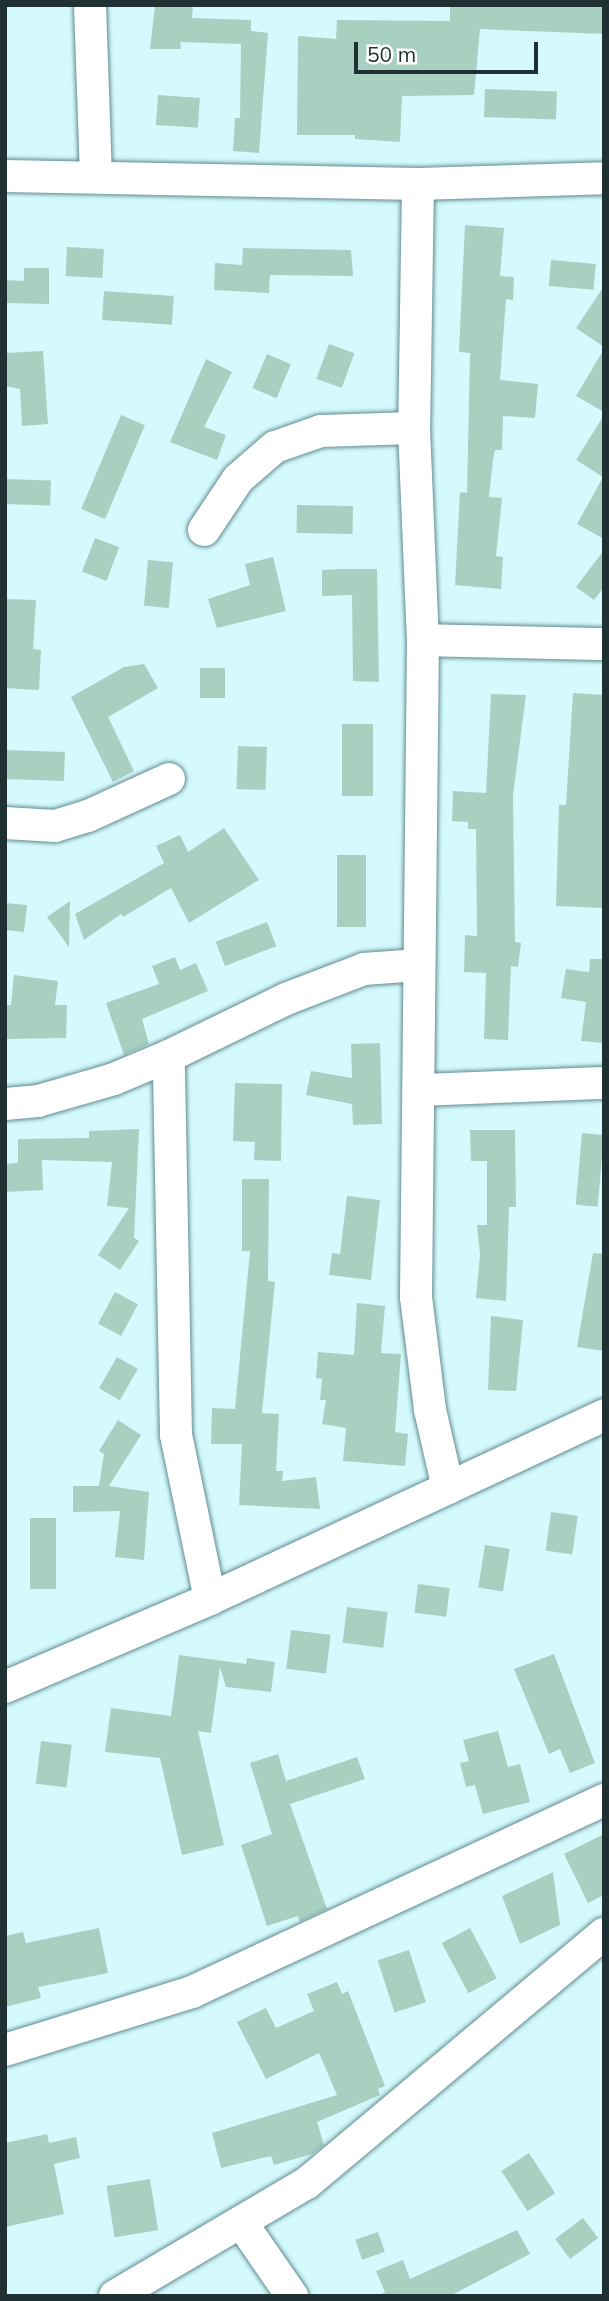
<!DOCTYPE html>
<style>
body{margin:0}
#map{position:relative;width:609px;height:2301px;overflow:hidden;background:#d5fafd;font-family:Mulish,sans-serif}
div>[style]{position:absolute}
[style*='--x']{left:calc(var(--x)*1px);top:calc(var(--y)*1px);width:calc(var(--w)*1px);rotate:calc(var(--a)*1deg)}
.building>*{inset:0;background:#a8d0c0;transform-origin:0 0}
.roads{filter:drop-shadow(0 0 2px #608b90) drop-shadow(0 0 2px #608b90)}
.minor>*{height:32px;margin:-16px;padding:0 16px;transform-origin:16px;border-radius:16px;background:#fff}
span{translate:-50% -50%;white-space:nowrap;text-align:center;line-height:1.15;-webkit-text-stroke:5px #fff;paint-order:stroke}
.frame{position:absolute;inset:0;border:7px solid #1f3133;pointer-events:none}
.scale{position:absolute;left:354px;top:42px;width:184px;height:32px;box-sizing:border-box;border:4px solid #1f3133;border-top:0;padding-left:9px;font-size:21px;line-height:24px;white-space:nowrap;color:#1f3133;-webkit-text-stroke:5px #fff;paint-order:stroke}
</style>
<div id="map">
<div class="building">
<i style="clip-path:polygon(155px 5px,193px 5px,192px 18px,251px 20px,251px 31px,268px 33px,259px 153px,233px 151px,235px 118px,240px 118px,241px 44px,180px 42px,181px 49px,150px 49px)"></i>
<i style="clip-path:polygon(450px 5px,604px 5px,604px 34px,480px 29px,474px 95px,402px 96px,400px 142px,355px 139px,355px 135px,297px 135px,298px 36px,336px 39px,337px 20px,450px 21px)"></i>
<i style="left:485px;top:89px;width:72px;height:28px;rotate:2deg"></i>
<i style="left:158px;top:95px;width:42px;height:30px;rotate:4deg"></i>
<i style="clip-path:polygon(465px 225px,504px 228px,500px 276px,514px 277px,513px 300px,506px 299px,500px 380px,538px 384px,535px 418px,503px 416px,502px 450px,495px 450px,493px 460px,489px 497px,502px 498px,496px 556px,503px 557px,501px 589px,455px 585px,460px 492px,467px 493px,470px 353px,459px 352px)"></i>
<i style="left:67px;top:247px;width:37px;height:29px;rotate:3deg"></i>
<i style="clip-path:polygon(243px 248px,351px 250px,353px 276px,270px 275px,269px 293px,214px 290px,215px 263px,242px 265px)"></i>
<i style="left:551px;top:260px;width:45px;height:26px;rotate:5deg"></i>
<i style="clip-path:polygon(24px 268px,49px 268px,49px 304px,5px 303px,5px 280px,24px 281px)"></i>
<i style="clip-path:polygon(604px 286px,604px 347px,576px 328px)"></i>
<i style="left:104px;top:291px;width:70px;height:29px;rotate:4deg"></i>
<i style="left:329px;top:344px;width:27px;height:37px;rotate:20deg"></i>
<i style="clip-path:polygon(604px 349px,604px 412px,576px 396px)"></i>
<i style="clip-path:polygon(43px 351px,48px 424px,22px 426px,20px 389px,5px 386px,5px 353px)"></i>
<i style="left:267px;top:354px;width:26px;height:37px;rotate:23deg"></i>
<i style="clip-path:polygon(206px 359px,232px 372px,204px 427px,226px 435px,217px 460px,170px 442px)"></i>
<i style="left:121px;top:415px;width:26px;height:102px;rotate:23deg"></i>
<i style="clip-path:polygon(604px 415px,604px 539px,577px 524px,603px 477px,576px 460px)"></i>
<i style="left:5px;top:479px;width:46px;height:25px;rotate:2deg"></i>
<i style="left:297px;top:505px;width:56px;height:28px;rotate:1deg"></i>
<i style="left:95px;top:538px;width:26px;height:36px;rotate:21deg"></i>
<i style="clip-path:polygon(604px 550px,604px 587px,594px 600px,576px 587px)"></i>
<i style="clip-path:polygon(273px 557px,286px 611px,217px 628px,208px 599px,250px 585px,245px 564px)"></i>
<i style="left:148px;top:560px;width:25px;height:46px;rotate:5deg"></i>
<i style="clip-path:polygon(342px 569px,377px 569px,379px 682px,353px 681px,352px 595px,322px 596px,322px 570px)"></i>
<i style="clip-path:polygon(5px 599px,36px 600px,33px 649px,41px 650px,39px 690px,5px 688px)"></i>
<i style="clip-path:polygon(144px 664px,158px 688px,108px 717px,134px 771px,113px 782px,71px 697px,124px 667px)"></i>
<i style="left:200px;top:668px;width:25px;height:30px"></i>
<i style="clip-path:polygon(573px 693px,604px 695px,604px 908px,556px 906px,559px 805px,566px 805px)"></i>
<i style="clip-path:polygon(491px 694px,526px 695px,513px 795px,515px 942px,521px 943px,518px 967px,511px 966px,508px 1040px,484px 1039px,486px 973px,464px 972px,465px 935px,477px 936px,476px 829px,468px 829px,468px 822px,452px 821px,453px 791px,486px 793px)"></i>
<i style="left:342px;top:724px;width:31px;height:72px"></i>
<i style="left:238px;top:746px;width:29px;height:43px;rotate:2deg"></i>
<i style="left:5px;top:750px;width:60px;height:29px;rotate:2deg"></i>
<i style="clip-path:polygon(224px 828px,259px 880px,189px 923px,171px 888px,123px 917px,121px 914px,84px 940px,75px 914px,164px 863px,156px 846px,180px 835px,188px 852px)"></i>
<i style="left:366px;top:855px;width:72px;height:29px;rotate:90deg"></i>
<i style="clip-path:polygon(70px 901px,69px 947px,47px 917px)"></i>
<i style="clip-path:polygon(5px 903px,27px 905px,24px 932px,5px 930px)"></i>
<i style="left:267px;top:922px;width:26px;height:55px;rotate:69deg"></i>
<i style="clip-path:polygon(175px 957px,180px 970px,196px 963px,208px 991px,142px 1019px,149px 1044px,124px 1055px,106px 1003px,159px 984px,152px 966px)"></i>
<i style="clip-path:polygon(590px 959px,604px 959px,604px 1043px,581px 1041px,586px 1002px,561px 998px,566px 969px,589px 972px)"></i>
<i style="clip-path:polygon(14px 975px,58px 981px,55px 1005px,67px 1005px,66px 1038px,5px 1039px,5px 1005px,11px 1005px)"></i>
<i style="clip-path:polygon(380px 1043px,382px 1124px,353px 1125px,352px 1104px,306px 1095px,311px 1071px,352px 1078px,351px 1044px)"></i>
<i style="clip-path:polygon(235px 1083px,282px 1084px,281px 1161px,254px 1160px,255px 1142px,233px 1141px)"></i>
<i style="clip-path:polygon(139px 1129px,134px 1238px,139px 1241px,120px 1270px,98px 1255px,129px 1208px,107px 1206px,112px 1162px,42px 1160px,43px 1190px,5px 1192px,5px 1164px,18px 1163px,18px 1139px,89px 1138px,89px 1131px)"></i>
<i style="clip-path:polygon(470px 1130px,515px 1130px,516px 1207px,509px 1207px,506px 1301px,476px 1298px,480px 1254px,477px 1225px,487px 1225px,487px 1161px,471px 1161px)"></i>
<i style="left:582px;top:1133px;width:22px;height:72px;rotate:5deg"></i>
<i style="clip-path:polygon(242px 1179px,269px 1179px,268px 1281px,275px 1282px,262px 1413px,279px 1414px,276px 1471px,283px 1471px,282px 1481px,316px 1477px,320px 1509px,239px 1505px,242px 1444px,211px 1444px,212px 1408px,235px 1409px,250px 1251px,242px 1251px)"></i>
<i style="clip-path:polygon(347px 1196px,380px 1200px,371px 1280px,329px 1275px,332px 1253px,340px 1254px)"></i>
<i style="clip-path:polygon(593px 1253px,604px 1254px,604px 1351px,577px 1347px)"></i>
<i style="left:115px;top:1292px;width:26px;height:36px;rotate:28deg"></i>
<i style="clip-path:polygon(357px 1303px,385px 1306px,381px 1353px,401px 1354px,395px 1432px,408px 1434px,405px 1466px,343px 1461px,346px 1428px,322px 1424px,326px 1400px,320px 1400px,322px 1379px,316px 1378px,318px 1352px,354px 1355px)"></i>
<i style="clip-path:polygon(491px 1316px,523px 1320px,516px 1391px,488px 1390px)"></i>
<i style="left:117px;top:1357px;width:24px;height:36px;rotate:30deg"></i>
<i style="clip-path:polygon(118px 1420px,141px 1435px,109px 1486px,149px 1492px,144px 1560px,115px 1557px,120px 1511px,73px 1512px,73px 1486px,99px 1486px,104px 1454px,99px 1451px)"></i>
<i style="left:551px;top:1512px;width:27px;height:39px;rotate:8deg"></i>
<i style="left:30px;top:1518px;width:26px;height:71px"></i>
<i style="left:485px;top:1545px;width:25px;height:43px;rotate:9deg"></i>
<i style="left:418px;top:1584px;width:32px;height:29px;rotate:7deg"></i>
<i style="left:347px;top:1607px;width:41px;height:36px;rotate:7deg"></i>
<i style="left:291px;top:1630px;width:40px;height:39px;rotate:7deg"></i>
<i style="clip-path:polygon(554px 1654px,595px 1763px,570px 1773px,560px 1749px,549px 1754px,514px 1669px)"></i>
<i style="clip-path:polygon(179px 1655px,246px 1664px,247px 1658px,275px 1662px,271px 1692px,226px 1687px,220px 1667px,211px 1733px,198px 1731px,224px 1845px,182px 1855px,160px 1758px,105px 1752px,111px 1708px,171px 1716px)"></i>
<i style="clip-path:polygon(498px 1731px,508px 1767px,520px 1764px,530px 1802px,483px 1814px,475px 1785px,466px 1787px,460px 1763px,469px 1761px,463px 1740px)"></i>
<i style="left:41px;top:1741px;width:31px;height:43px;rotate:7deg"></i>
<i style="clip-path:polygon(278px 1754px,286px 1781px,357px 1757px,365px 1779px,290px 1804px,327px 1909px,300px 1922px,298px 1916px,267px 1926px,241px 1845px,272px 1834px,250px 1763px)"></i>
<i style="clip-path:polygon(604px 1834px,604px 1895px,588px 1903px,564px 1854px)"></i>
<i style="clip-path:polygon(553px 1872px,560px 1925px,520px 1944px,502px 1896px)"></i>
<i style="clip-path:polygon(99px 1928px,108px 1973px,38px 1987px,41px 1998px,5px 2007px,5px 1936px,23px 1932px,26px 1943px)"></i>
<i style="left:470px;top:1928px;width:57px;height:32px;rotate:62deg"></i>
<i style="left:409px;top:1950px;width:55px;height:33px;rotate:72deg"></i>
<i style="clip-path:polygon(337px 1982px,342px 1994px,348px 1991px,385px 2086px,378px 2089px,380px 2095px,317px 2122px,324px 2145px,312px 2154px,274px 2165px,271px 2156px,221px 2168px,212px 2133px,337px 2095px,319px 2053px,266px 2079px,237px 2022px,266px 2008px,276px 2028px,314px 2011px,307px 1994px)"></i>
<i style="clip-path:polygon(47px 2134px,49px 2143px,76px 2137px,80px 2158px,54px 2164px,64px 2214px,5px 2227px,5px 2143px)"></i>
<i style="left:529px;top:2153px;width:48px;height:33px;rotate:57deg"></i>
<i style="left:150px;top:2179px;width:52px;height:44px;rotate:81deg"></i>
<i style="left:583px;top:2218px;width:25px;height:35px;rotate:53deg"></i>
<i style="clip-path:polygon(517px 2230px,530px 2254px,450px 2296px,378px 2296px,385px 2292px,376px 2271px,403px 2260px,410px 2279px)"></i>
<i style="left:378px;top:2232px;width:21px;height:24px;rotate:71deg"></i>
</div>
<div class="roads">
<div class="minor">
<i style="--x:90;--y:5;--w:171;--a:88"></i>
<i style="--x:5;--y:176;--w:413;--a:1.1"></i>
<i style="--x:418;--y:184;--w:186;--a:-1.8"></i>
<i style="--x:418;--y:184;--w:244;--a:90.9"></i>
<i style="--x:414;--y:428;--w:212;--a:87.6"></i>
<i style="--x:423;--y:640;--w:657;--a:90.61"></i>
<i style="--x:416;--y:1297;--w:114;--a:82.9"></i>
<i style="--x:430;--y:1410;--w:80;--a:77"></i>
<i style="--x:204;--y:530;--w:61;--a:-56.3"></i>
<i style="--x:238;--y:479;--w:49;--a:-40.9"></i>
<i style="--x:275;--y:447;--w:49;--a:-19.2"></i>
<i style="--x:321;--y:431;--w:93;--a:-1.8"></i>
<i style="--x:423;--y:640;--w:181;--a:1.3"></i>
<i style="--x:5;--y:823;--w:50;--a:3.4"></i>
<i style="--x:55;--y:826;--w:34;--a:-17"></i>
<i style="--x:88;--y:816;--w:89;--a:-24.6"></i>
<i style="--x:421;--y:1090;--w:183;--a:-2.2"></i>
<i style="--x:5;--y:1104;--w:33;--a:-5"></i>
<i style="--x:38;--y:1101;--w:79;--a:-16.1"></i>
<i style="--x:114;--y:1079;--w:60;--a:-22.7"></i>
<i style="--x:210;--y:1599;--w:167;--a:-101.7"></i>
<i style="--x:176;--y:1435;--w:379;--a:-91.1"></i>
<i style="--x:169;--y:1056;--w:130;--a:-26"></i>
<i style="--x:286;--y:999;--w:84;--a:-21"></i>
<i style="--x:364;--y:969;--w:55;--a:-4.2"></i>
<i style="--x:5;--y:1687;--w:223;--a:-23.2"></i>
<i style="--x:210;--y:1599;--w:435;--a:-25"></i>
<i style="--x:5;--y:2050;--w:196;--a:-17.2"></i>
<i style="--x:192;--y:1992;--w:455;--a:-25"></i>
<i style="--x:241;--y:2222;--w:90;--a:55.4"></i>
<i style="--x:115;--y:2296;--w:223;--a:-30.5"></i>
<i style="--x:307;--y:2183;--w:388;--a:-40"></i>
</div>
</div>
<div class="frame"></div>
<div class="scale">50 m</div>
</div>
